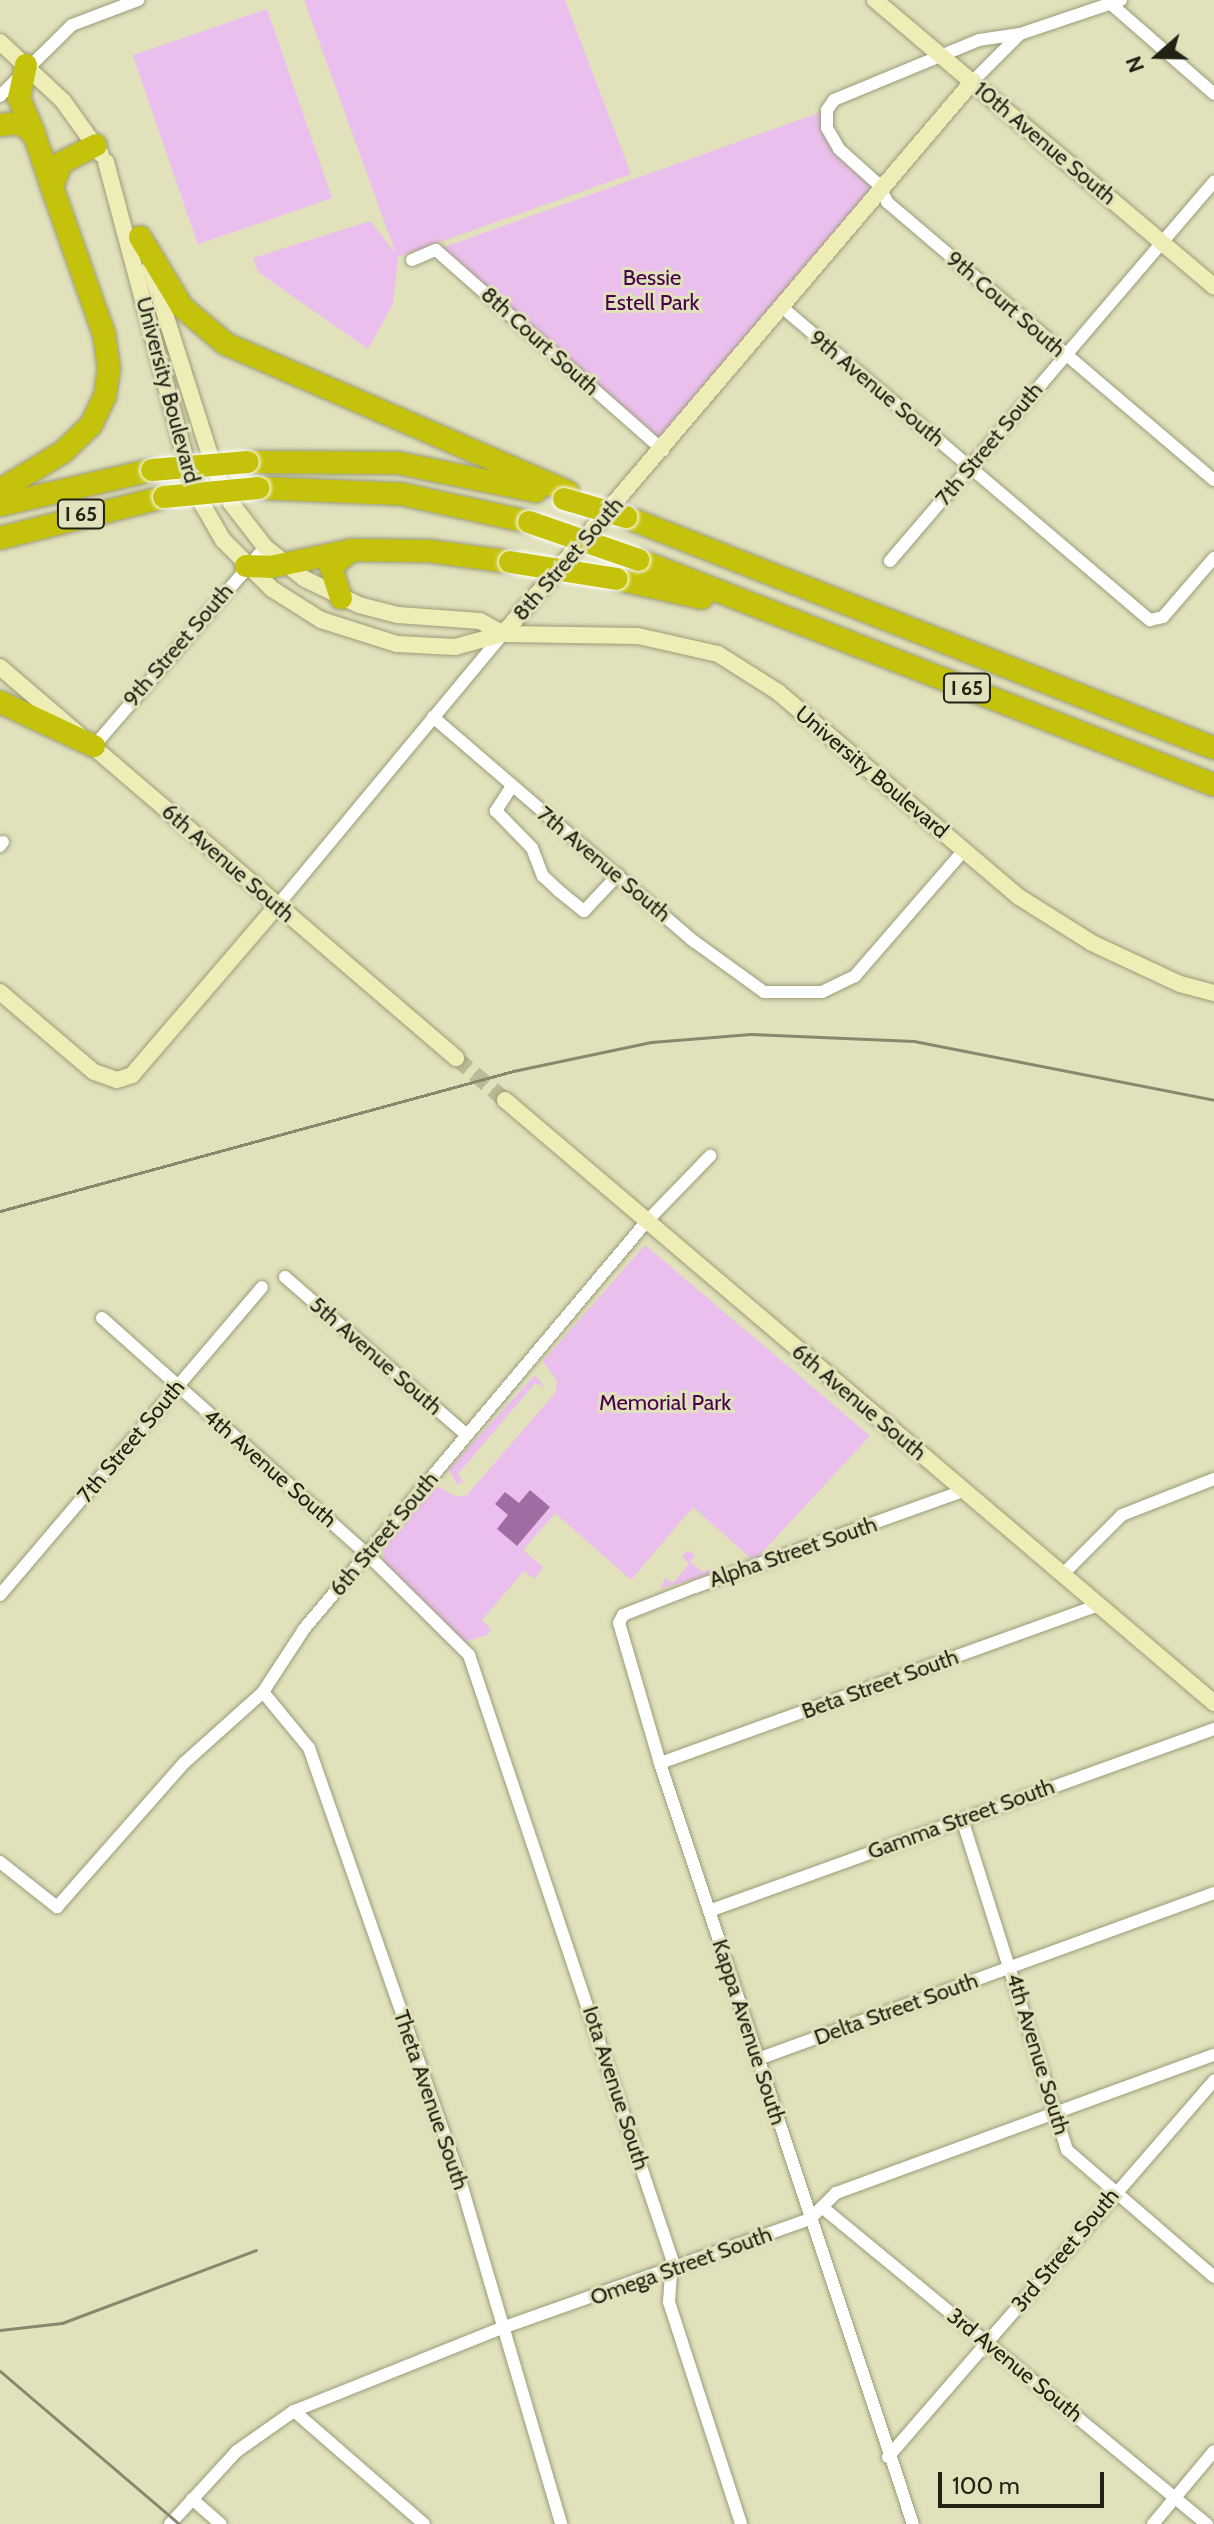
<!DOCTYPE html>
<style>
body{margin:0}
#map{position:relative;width:1214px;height:2524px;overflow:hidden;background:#e1e1bc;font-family:Cabin,sans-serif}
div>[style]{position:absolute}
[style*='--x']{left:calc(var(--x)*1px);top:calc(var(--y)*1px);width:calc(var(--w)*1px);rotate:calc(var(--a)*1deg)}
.green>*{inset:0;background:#ebbfed;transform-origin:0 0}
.water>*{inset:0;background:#a16ca4}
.secondary-tunnel>*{height:16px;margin-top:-8px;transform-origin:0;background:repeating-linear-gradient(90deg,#bbbb9a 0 16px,transparent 0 24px)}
.roads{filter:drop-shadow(0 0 2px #9b9c79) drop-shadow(0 0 2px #9b9c79)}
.street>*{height:12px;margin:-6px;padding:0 6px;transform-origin:6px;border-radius:6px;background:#fff}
.secondary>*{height:16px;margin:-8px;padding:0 8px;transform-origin:8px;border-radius:8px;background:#eeedb6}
.highway>*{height:22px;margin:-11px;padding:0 11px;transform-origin:11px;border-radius:11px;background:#c5c20b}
.rail>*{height:3px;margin:-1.5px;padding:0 1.5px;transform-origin:1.5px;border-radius:1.5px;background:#88886e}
.bridges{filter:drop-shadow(0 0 2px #fff) drop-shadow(0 0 2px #fff)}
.highway-bridge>*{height:22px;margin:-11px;padding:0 11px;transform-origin:11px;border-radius:11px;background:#c5c20b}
span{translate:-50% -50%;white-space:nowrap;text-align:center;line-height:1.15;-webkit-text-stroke:6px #e1e1bc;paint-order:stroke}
.shield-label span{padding:2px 6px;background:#e1e1bc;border:2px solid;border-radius:6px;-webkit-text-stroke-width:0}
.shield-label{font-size:20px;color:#212114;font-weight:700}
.street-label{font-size:22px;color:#212114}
.park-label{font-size:22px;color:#47014c}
.north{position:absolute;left:1118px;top:16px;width:80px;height:80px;-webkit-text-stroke:6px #e1e1bc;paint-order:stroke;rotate:250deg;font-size:22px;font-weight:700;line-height:32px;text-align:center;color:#212114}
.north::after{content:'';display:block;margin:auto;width:28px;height:36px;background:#212114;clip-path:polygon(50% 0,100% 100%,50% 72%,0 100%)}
.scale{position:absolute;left:938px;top:2472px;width:166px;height:36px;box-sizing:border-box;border:4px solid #212114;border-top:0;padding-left:10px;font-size:24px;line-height:28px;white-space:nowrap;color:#212114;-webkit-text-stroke:6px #e1e1bc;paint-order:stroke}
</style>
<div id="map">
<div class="green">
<i style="clip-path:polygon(304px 0,565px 0,631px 174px,398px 257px,393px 304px,368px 349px,258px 272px,253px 258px,370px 221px,396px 254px)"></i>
<i style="left:267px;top:9px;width:200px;height:142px;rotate:71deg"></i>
<i style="clip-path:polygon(827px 110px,827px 128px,883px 191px,663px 450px,436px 250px)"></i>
<i style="clip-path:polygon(645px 1245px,870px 1436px,754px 1561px,693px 1507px,631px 1580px,555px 1513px,523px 1550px,543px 1567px,534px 1579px,524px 1571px,482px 1620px,491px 1629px,487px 1635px,464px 1642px,386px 1567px,382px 1550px,437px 1486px,456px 1497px,467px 1495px,556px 1392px,557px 1381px,543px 1361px)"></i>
<i style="clip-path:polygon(535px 1375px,545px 1388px,535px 1383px,458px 1474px,463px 1481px,457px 1485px,449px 1469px)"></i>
<i style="clip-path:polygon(688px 1550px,695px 1556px,690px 1562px,704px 1573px,711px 1568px,711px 1574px,660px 1589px,665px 1578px,673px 1583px,689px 1564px,682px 1557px)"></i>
</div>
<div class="water">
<i style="clip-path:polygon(530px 1490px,550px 1507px,517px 1546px,497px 1529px,508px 1515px,495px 1504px,505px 1492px,519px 1503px)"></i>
</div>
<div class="secondary-tunnel">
<i style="--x:456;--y:1058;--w:65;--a:40.6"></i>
</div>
<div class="roads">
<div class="street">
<i style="--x:1121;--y:0;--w:107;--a:161.4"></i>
<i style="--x:1020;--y:34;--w:41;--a:171.7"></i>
<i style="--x:979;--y:40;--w:157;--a:157.5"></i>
<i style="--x:834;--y:100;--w:12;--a:125"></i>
<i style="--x:827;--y:110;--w:18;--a:90"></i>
<i style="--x:827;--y:128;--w:24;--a:60"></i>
<i style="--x:839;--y:149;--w:52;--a:41.9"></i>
<i style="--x:878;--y:184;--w:20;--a:63"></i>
<i style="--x:887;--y:202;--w:429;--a:40.4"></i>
<i style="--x:1111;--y:4;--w:137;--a:41.1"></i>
<i style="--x:973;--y:81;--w:66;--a:-45"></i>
<i style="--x:0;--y:96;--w:101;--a:-44.6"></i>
<i style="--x:72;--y:25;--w:71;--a:-20.7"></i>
<i style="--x:412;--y:260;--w:26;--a:-23"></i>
<i style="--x:436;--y:250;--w:303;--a:41.4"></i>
<i style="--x:783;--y:308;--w:482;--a:40.4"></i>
<i style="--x:1150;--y:620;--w:13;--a:-13"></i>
<i style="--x:1163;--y:617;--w:78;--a:-49.2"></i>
<i style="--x:890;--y:561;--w:499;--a:-49.5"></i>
<i style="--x:433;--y:717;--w:345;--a:40.7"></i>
<i style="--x:695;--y:942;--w:85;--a:35.9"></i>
<i style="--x:764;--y:992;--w:58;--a:0"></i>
<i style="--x:822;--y:992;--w:37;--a:-26"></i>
<i style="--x:855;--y:976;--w:167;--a:-49.1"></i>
<i style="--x:94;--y:746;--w:262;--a:-49.3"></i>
<i style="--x:512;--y:786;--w:30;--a:123"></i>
<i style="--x:496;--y:811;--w:52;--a:45.8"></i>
<i style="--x:532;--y:848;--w:30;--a:69"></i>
<i style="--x:543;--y:876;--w:22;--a:43"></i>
<i style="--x:559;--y:891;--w:32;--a:39"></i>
<i style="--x:584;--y:911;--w:50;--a:-46.6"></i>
<i style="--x:0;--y:846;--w:5;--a:-53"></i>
<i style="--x:277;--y:906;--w:352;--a:-50.3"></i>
<i style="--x:285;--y:1277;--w:241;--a:41"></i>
<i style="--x:102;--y:1318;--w:355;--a:41.7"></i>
<i style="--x:367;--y:1554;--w:144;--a:44.7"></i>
<i style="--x:469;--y:1655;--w:637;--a:71.42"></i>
<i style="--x:672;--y:2259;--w:43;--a:94"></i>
<i style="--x:669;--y:2302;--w:233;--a:72"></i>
<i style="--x:1063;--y:1574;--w:83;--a:-45"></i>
<i style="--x:1122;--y:1515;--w:99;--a:-21.4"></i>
<i style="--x:0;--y:1595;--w:404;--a:-49.6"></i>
<i style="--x:263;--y:1692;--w:72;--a:50.6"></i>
<i style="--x:309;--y:1748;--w:458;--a:70.7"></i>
<i style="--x:460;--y:2180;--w:359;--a:73.6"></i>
<i style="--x:660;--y:1763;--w:468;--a:-19.8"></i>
<i style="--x:962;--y:1819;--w:347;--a:72.4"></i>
<i style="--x:1067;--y:2150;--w:194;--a:40.8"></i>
<i style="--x:0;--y:1862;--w:73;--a:38.3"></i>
<i style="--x:57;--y:1907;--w:192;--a:-48.6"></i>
<i style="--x:184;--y:1763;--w:106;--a:-41.9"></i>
<i style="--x:263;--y:1692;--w:75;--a:-56.9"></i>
<i style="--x:304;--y:1629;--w:533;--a:-49.95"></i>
<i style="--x:647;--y:1221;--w:91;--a:-45.9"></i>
<i style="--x:709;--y:1911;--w:537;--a:-19.82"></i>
<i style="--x:758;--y:2059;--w:485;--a:-20"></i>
<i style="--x:822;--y:2207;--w:499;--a:39.5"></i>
<i style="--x:294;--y:2411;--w:172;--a:41"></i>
<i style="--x:888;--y:2457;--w:498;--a:-49.1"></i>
<i style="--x:192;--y:2499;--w:38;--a:41"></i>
<i style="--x:170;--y:2524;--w:99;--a:-47.5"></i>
<i style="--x:237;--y:2451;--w:70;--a:-35.1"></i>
<i style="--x:294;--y:2411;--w:224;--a:-21.8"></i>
<i style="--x:502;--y:2328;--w:327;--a:-19.5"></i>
<i style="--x:810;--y:2219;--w:37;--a:-45"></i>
<i style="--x:836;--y:2193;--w:402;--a:-20.1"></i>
<i style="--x:913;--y:2524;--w:802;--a:-108.39"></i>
<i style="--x:660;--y:1763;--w:146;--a:-106.3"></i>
<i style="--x:619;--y:1623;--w:9;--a:-63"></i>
<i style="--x:623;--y:1615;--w:77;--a:-21.3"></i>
<i style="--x:695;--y:1587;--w:285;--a:-19.7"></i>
<i style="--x:1153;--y:2524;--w:95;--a:-50.1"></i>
</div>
<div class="secondary">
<i style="--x:875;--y:0;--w:444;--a:40.2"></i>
<i style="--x:0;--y:42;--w:86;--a:43.1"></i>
<i style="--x:63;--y:101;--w:65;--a:54.4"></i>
<i style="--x:106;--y:162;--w:340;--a:75"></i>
<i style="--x:194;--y:490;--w:58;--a:59.9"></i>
<i style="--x:223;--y:540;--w:69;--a:45"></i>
<i style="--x:272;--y:589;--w:58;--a:32.3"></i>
<i style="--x:321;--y:620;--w:80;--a:17.5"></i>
<i style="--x:397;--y:644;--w:58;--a:3"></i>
<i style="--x:455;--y:647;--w:50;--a:-15.2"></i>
<i style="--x:503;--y:634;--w:135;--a:0.8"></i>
<i style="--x:638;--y:636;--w:82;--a:12.7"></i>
<i style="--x:718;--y:654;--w:71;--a:32.3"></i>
<i style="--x:778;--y:692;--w:316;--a:40.4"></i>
<i style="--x:1019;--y:897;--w:86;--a:32.2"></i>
<i style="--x:1092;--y:943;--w:97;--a:25"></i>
<i style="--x:1180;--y:984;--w:35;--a:15"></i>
<i style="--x:150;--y:267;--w:211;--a:72.3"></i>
<i style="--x:214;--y:468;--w:39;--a:64"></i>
<i style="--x:231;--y:503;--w:56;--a:52.3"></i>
<i style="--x:265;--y:547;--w:51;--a:38.7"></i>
<i style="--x:305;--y:579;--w:60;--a:25.7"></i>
<i style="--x:359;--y:605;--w:40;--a:14.4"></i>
<i style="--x:398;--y:615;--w:82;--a:4.2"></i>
<i style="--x:480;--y:621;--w:26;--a:29"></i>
<i style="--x:503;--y:634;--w:726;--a:-49.64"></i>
<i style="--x:0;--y:667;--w:601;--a:40.61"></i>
<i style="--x:0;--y:992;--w:123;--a:40.4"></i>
<i style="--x:94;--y:1072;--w:24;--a:19"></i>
<i style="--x:117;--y:1080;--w:16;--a:-18"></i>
<i style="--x:132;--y:1075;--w:223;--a:-49.4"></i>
<i style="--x:505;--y:1100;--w:931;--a:40.38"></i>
</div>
<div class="highway">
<i style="--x:26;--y:65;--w:34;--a:102"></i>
<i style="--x:19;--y:98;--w:39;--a:67"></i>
<i style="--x:0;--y:125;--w:20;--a:-6"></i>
<i style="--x:20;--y:123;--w:18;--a:38"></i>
<i style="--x:34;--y:134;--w:56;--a:71.2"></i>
<i style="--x:140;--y:237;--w:82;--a:59"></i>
<i style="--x:182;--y:307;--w:57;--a:40.1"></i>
<i style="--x:226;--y:344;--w:373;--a:23.4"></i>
<i style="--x:248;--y:462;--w:150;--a:0.4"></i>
<i style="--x:398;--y:463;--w:141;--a:11.5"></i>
<i style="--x:259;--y:488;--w:142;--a:2.4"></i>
<i style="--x:401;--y:494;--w:131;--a:12.3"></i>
<i style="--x:0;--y:490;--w:74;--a:-31.1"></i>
<i style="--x:63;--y:452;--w:39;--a:-44"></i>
<i style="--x:91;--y:425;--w:32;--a:-64"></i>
<i style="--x:105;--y:396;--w:27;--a:-82"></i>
<i style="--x:109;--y:369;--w:35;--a:-98"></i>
<i style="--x:104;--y:334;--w:156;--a:-109.5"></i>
<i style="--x:52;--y:187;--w:26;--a:-69"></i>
<i style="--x:61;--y:163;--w:39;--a:-27"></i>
<i style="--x:0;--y:505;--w:156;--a:-13"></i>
<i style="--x:626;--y:517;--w:632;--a:21.45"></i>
<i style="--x:0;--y:538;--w:169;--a:-14"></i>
<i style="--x:639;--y:560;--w:617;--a:21.37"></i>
<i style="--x:246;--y:566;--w:24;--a:2"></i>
<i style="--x:270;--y:567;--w:79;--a:-11.7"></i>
<i style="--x:617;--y:579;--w:87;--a:12.6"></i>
<i style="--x:341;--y:598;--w:33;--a:-108"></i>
<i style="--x:331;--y:567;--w:27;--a:-39"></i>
<i style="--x:352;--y:550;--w:77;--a:0.7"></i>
<i style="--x:429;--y:551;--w:82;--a:7.7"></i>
<i style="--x:0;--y:702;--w:104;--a:25.1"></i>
</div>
</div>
<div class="rail">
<i style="--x:0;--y:1211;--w:532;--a:-15.26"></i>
<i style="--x:513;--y:1071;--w:141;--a:-11.9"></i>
<i style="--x:651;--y:1042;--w:100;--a:-4.6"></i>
<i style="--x:751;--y:1034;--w:163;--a:2.5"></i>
<i style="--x:914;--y:1041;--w:306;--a:11.1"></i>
<i style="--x:0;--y:2330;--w:62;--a:-6.4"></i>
<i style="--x:62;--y:2323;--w:207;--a:-20.6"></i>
<i style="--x:0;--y:2371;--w:235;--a:40.5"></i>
</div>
<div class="bridges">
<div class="highway-bridge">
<i style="--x:152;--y:470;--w:96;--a:-4.8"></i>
<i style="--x:164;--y:497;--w:95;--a:-5.4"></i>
<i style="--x:564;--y:499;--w:65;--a:16.2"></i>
<i style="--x:529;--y:522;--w:116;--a:19.1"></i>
<i style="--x:510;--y:562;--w:108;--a:9"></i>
</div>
</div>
<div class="shield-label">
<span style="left:81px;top:514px">I 65</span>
<span style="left:967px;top:688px">I 65</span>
</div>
<div class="street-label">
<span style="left:1045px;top:143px;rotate:40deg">10th Avenue South</span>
<span style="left:1006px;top:304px;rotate:41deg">9th Court South</span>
<span style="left:540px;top:341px;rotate:42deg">8th Court South</span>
<span style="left:877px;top:388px;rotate:40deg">9th Avenue South</span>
<span style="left:168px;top:390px;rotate:75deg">University Boulevard</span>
<span style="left:989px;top:444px;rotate:-50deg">7th Street South</span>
<span style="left:568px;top:559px;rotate:-49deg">8th Street South</span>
<span style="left:178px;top:645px;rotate:-49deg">9th Street South</span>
<span style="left:872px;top:772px;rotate:40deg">University Boulevard</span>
<span style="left:228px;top:863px;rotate:41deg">6th Avenue South</span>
<span style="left:604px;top:864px;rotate:40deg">7th Avenue South</span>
<span style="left:376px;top:1356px;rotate:41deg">5th Avenue South</span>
<span style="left:859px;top:1402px;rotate:40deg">6th Avenue South</span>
<span style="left:131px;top:1441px;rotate:-50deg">7th Street South</span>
<span style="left:270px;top:1468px;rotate:41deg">4th Avenue South</span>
<span style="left:384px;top:1534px;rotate:-50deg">6th Street South</span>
<span style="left:793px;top:1552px;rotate:-19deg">Alpha Street South</span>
<span style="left:880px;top:1684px;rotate:-20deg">Beta Street South</span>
<span style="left:961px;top:1819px;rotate:-20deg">Gamma Street South</span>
<span style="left:896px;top:2009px;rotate:-20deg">Delta Street South</span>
<span style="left:749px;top:2032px;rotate:72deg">Kappa Avenue South</span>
<span style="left:1038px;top:2054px;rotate:73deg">4th Avenue South</span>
<span style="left:616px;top:2088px;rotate:72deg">Iota Avenue South</span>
<span style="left:431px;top:2100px;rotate:71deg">Theta Avenue South</span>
<span style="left:1065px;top:2250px;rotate:-50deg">3rd Street South</span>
<span style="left:681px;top:2266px;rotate:-20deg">Omega Street South</span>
<span style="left:1015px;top:2365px;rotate:39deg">3rd Avenue South</span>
</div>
<div class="park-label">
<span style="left:652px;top:290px">Bessie<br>Estell Park</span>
<span style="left:665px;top:1403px">Memorial Park</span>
</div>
<div class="north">N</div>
<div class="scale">100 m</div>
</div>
